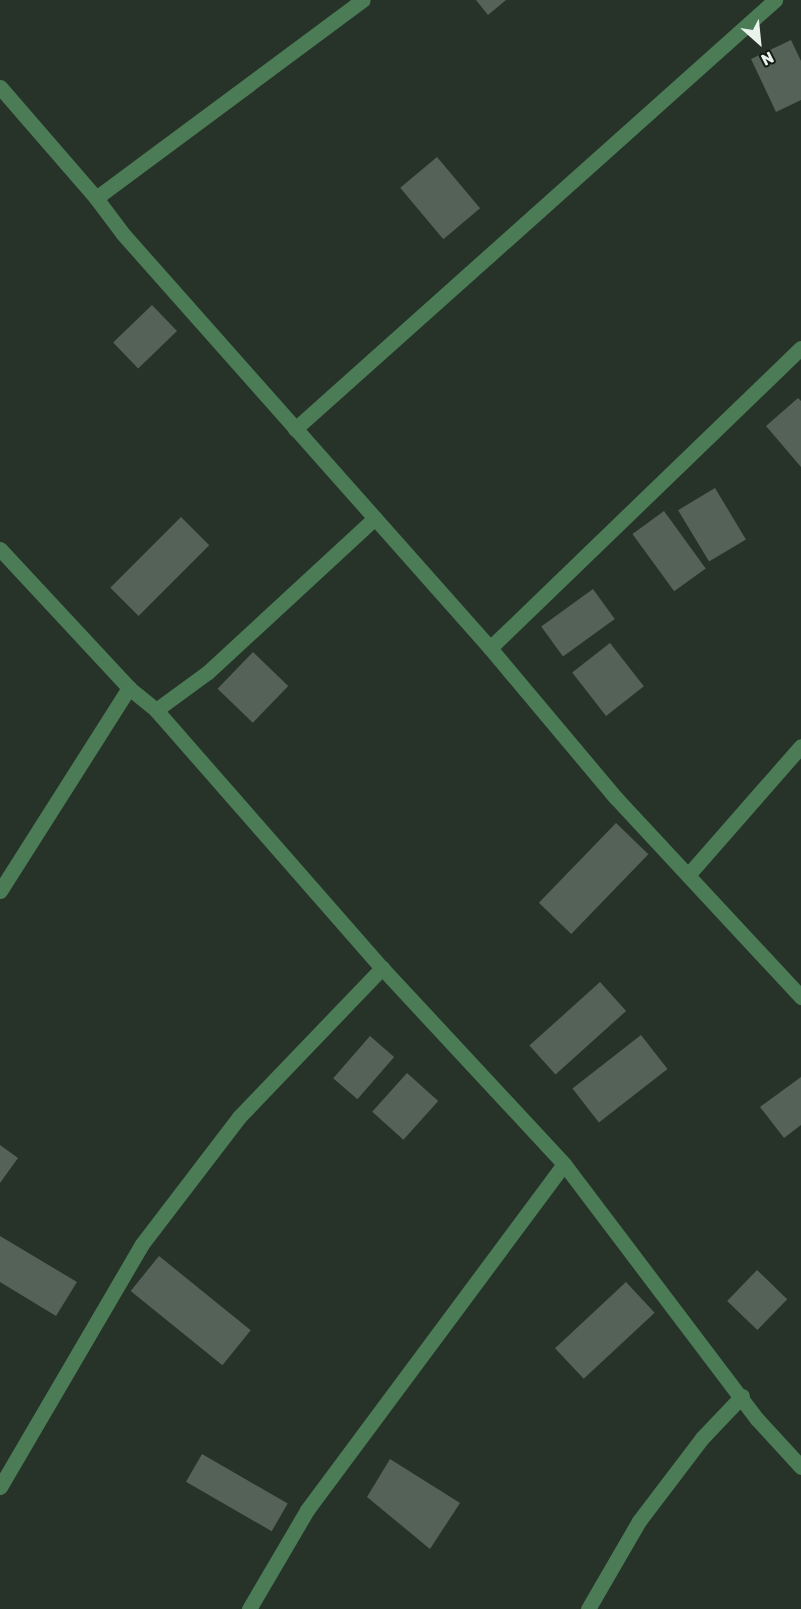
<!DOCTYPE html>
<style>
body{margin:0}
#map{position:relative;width:801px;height:1609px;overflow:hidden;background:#273329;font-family:Rubik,sans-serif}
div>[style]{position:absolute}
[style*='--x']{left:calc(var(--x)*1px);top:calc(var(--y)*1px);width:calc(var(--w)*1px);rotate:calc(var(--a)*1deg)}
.building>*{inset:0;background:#546257;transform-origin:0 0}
.minor>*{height:15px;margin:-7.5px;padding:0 7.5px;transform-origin:7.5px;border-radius:7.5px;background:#4b7c56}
span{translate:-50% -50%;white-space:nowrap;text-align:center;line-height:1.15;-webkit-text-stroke:4.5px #141915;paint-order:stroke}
.north{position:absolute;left:729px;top:12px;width:60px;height:60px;-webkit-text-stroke:4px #141915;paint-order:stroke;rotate:153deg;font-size:16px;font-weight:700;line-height:24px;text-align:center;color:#e9f2eb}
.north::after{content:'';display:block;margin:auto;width:21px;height:27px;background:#e9f2eb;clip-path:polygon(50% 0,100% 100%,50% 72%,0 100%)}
</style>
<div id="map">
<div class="building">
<i style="clip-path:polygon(476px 0,506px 0,488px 15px)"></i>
<i style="clip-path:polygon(791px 40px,801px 61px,801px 100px,776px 112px,751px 59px)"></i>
<i style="left:437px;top:157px;width:67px;height:48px;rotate:50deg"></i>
<i style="left:152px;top:305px;width:36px;height:54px;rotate:46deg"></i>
<i style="clip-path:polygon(798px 398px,801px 401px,801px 467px,766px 426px)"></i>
<i style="left:715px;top:488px;width:60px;height:43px;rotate:59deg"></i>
<i style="left:664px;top:511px;width:71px;height:39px;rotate:54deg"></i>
<i style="left:181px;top:517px;width:40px;height:100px;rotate:45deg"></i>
<i style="left:593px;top:589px;width:37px;height:64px;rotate:54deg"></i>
<i style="left:610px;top:643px;width:55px;height:48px;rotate:52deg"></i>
<i style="left:253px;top:652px;width:49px;height:51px;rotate:44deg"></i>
<i style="left:616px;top:823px;width:45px;height:111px;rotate:44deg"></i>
<i style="left:600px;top:982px;width:39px;height:95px;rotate:48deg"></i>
<i style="left:641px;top:1035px;width:43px;height:87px;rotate:52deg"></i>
<i style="left:370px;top:1036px;width:32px;height:56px;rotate:41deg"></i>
<i style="left:407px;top:1073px;width:42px;height:52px;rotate:42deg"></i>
<i style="clip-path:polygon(801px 1077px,801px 1125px,784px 1138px,760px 1107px)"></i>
<i style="clip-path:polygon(0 1145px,18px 1158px,0 1183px)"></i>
<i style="clip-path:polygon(0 1236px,77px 1282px,56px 1316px,0 1282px)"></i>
<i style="left:159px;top:1256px;width:118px;height:45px;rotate:39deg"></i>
<i style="left:757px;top:1270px;width:42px;height:43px;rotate:44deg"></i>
<i style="left:626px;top:1282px;width:42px;height:97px;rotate:47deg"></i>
<i style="left:202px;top:1454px;width:99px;height:32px;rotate:30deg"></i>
<i style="clip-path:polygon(390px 1459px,460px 1503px,430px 1549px,367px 1497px)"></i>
</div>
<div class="minor">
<i style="--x:0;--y:87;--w:147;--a:49.1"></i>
<i style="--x:96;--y:198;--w:45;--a:53.1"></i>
<i style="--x:123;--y:234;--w:553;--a:48.44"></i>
<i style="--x:490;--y:648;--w:196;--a:50"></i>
<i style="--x:616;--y:798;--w:272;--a:47.1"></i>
<i style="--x:96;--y:198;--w:332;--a:-36.6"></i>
<i style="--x:295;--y:429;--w:644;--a:-41.79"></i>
<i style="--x:0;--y:549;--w:190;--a:47.1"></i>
<i style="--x:129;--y:688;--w:35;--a:39"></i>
<i style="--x:156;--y:710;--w:343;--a:48.8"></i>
<i style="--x:382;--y:968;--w:267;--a:47.1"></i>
<i style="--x:564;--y:1164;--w:320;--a:52.9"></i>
<i style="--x:757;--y:1419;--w:65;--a:47.5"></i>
<i style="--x:490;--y:648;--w:432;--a:-44"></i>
<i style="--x:156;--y:710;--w:64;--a:-36.2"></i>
<i style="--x:208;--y:672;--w:227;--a:-42.7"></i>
<i style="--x:688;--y:875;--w:171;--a:-48.8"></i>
<i style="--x:0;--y:891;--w:241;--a:-57.6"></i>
<i style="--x:0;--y:1487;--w:281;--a:-59.7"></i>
<i style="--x:142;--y:1244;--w:160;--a:-52.6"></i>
<i style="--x:239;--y:1117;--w:207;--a:-46.2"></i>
<i style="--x:249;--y:1609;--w:115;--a:-59.6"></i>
<i style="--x:307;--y:1510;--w:431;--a:-53.4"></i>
<i style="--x:588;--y:1609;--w:102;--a:-59.9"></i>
<i style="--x:639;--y:1521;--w:104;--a:-52.8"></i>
<i style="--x:702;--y:1438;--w:58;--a:-46.4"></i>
</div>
<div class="north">N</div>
</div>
